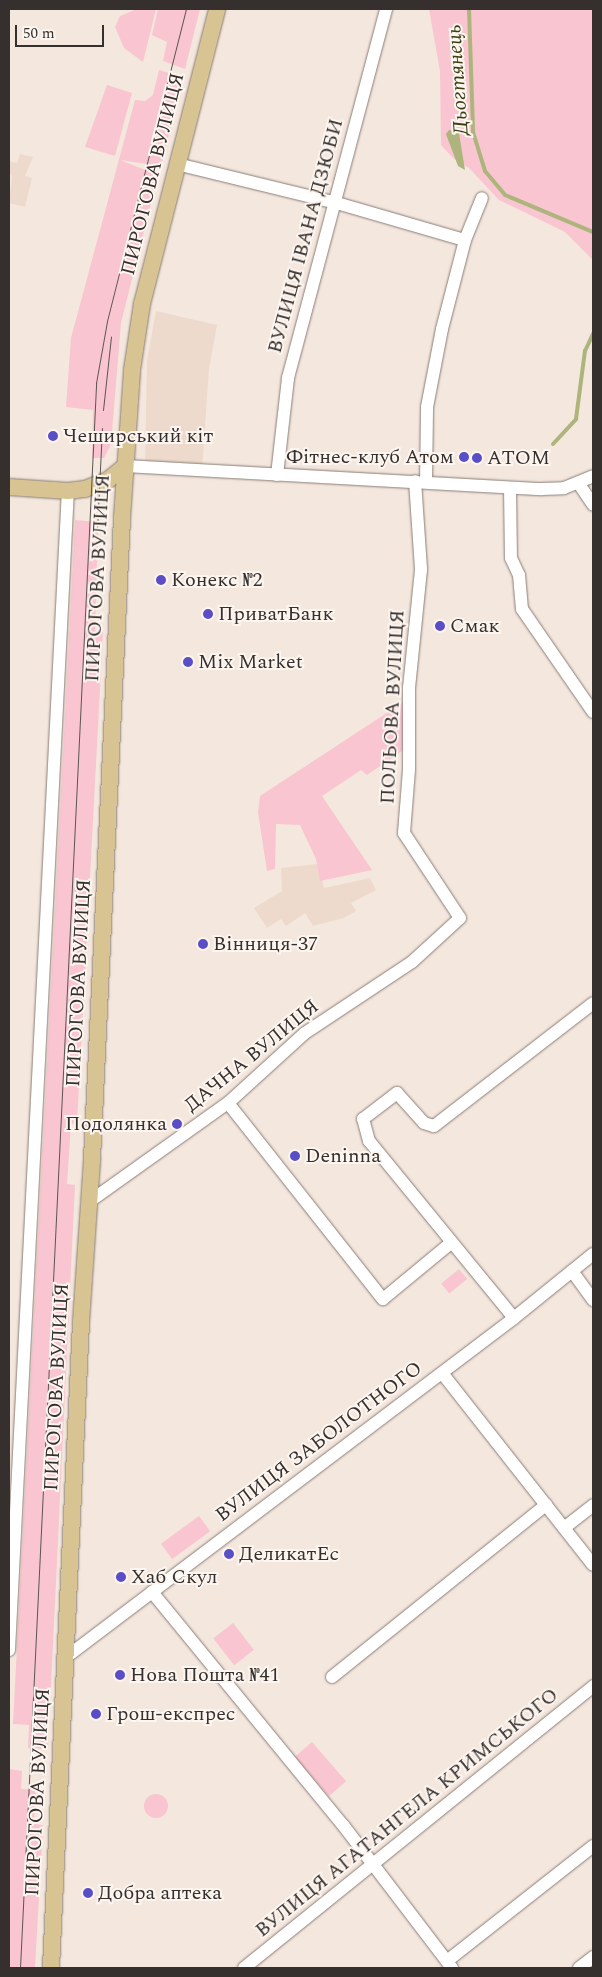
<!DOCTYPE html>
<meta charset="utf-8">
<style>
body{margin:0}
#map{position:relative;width:602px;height:1977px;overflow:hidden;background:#f4e7de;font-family:Spectral,serif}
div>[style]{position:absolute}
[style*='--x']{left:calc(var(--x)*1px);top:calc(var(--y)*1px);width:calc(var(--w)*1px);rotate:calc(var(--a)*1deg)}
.built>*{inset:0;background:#eedacc}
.green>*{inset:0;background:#f9c5d0;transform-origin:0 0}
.round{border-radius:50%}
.water>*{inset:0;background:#adb57d}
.stream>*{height:4px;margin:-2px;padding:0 2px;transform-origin:2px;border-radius:2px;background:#adb57d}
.roads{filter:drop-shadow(0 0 1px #897d75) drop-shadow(0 0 1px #897d75)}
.minor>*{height:12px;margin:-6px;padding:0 6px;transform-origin:6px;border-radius:6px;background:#fff}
.major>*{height:16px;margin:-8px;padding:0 8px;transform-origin:8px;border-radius:8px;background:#d8c492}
.tram>*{height:1px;margin:-0.5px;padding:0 0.5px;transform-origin:0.5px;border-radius:0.5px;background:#5b5550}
.dots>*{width:14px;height:14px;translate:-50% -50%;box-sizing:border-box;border:2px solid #fdf5f0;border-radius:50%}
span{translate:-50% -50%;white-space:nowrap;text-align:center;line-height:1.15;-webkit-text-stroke:4px #fdf5f0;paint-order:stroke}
.street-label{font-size:20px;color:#35302d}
.poi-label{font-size:20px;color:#35302d}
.left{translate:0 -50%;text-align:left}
.right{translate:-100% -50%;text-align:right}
.water-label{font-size:21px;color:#3b4014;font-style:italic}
.frame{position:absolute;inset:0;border:10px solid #35302d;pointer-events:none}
.scale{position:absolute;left:15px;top:25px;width:89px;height:22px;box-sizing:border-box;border:2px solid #35302d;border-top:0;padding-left:6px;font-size:15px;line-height:18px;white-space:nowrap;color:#35302d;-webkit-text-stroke:4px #fdf5f0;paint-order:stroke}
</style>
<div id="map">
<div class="built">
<i style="clip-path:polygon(20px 154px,33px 157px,25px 176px,32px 178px,25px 207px,9px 203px,12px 176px,9px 174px,9px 161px,17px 163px)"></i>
<i style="clip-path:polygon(156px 311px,217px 325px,209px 369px,202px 470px,145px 467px,147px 360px)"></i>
<i style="clip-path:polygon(317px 864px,324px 888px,370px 878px,376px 890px,351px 903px,356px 911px,344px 918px,313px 926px,305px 913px,286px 926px,281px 919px,267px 928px,254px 908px,282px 891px,281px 868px)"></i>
</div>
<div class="green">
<i style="clip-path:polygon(137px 9px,156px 9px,143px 62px,124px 48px,115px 27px,120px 16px)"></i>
<i style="clip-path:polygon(158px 9px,200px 9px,185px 69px,163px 61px,167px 42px,152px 35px)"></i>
<i style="clip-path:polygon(429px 9px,593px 9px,593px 260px,565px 232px,499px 200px,469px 168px,454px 159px,441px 145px,440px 71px)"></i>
<i style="clip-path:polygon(159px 70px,183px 77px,161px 166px,120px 160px,158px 175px,121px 323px,111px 444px,104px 458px,92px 458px,93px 410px,66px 407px,71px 338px,135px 100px,145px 101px,153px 95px)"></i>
<i style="clip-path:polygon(107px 85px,132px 93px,115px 156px,85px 147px)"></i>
<i style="clip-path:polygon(75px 520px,98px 522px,95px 631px,103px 632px,77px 1123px,71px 1124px,67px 1184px,75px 1185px,48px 1749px,28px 1748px,29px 1725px,13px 1724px)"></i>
<i style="clip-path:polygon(405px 701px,405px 749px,367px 775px,361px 770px,322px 796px,372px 870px,320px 881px,316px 859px,300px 825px,276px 824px,275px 869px,267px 871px,258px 812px,260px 796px)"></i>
<i style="left:459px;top:1269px;width:13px;height:23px;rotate:51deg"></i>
<i style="left:199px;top:1516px;width:19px;height:47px;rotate:54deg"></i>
<i style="left:233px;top:1623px;width:34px;height:25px;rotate:52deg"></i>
<i style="left:312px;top:1742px;width:52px;height:23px;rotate:49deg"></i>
<i style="clip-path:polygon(9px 1769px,22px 1771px,21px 1789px,36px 1790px,34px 1824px,43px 1825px,35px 1968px,9px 1968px)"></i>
<i class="round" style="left:144px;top:1794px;width:24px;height:24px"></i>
</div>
<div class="water">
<i style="clip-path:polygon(449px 130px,459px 133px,465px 170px,458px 166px,446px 134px)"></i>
</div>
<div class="stream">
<i style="--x:469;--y:9;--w:123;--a:88.1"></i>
<i style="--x:473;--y:132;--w:41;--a:72.9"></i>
<i style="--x:485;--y:171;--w:31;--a:50"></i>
<i style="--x:505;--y:195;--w:95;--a:22.8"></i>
<i style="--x:553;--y:444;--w:34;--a:-47"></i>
<i style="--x:576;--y:419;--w:69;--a:-82.5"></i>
<i style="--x:585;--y:351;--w:19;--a:-65"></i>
</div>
<div class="roads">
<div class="minor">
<i style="--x:177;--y:164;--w:161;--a:13.7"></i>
<i style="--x:333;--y:202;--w:137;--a:16.1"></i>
<i style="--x:125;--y:466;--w:417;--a:3.2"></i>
<i style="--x:541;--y:489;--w:23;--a:-2"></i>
<i style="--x:564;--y:488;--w:31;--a:-22"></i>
<i style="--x:277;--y:475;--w:98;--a:-83.5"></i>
<i style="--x:288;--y:378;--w:382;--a:-75.1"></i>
<i style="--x:426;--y:482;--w:75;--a:-89.2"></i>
<i style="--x:427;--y:407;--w:79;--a:-79.1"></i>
<i style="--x:442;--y:329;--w:92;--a:-75.5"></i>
<i style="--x:465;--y:240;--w:45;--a:-68"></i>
<i style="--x:579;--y:484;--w:25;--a:56"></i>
<i style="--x:510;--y:488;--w:70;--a:89.2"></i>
<i style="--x:511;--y:558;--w:19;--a:65"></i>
<i style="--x:519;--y:575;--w:34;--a:85"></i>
<i style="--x:522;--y:609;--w:125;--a:55.4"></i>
<i style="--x:228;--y:1103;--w:250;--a:51.7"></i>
<i style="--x:383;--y:1299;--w:89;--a:-39.6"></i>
<i style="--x:89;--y:1202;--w:171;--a:-35.5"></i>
<i style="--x:228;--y:1103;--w:104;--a:-42.3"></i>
<i style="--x:305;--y:1033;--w:128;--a:-33.6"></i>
<i style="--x:412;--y:962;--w:65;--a:-42.5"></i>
<i style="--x:460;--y:918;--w:102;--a:-123.4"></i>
<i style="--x:404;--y:833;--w:64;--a:-85.5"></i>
<i style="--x:409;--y:769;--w:81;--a:-90"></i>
<i style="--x:409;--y:688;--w:120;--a:-84.2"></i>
<i style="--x:421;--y:569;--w:88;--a:-93.9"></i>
<i style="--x:572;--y:1271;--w:36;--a:54"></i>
<i style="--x:514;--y:1318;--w:229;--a:-129.3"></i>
<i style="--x:369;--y:1141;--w:23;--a:-105"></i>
<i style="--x:363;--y:1119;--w:43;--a:-37.4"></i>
<i style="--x:397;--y:1093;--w:40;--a:48"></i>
<i style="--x:424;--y:1123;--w:10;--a:17"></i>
<i style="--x:434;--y:1126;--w:201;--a:-37.7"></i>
<i style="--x:442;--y:1373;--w:244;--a:51.8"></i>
<i style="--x:564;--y:1528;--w:37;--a:-38"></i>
<i style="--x:152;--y:1592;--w:301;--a:50.7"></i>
<i style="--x:343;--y:1825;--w:180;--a:52.7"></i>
<i style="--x:9;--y:1650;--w:1161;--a:-87.09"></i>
<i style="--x:65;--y:1658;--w:563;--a:-37.13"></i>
<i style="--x:514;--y:1318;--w:102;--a:-39"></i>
<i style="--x:332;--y:1677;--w:275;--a:-38.8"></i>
<i style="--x:447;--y:1961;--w:186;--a:-38.2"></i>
<i style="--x:244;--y:1968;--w:449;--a:-38.9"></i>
<i style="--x:579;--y:1968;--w:18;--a:-38"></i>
</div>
<div class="major">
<i style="--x:9;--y:487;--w:59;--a:3.9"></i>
<i style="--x:68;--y:491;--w:17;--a:-7"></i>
<i style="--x:85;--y:489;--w:25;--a:-21"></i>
<i style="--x:108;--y:480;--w:22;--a:-39"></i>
<i style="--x:51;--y:1968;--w:647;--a:-87.34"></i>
<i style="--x:81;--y:1322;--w:163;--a:-86.1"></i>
<i style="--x:92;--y:1159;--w:642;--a:-87.32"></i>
<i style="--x:122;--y:518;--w:148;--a:-86.1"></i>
<i style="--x:132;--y:370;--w:67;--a:-81.4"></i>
<i style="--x:142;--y:304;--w:304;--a:-75.7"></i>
</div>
</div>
<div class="tram">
<i style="--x:103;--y:410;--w:74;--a:-83.8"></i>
<i style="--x:97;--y:530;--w:102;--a:-87.2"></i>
<i style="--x:20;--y:1968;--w:1587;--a:-87.25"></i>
<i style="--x:96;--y:383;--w:63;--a:-79.9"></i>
<i style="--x:107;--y:321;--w:322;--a:-75.8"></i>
</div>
<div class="dots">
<i style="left:53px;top:436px;background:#594ec6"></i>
<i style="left:464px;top:457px;background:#594ec6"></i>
<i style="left:477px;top:458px;background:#594ec6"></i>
<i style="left:161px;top:580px;background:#594ec6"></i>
<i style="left:208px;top:614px;background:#594ec6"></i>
<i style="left:440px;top:626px;background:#594ec6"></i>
<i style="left:188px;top:662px;background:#594ec6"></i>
<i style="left:203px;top:944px;background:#594ec6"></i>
<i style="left:177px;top:1124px;background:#594ec6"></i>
<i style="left:295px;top:1156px;background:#594ec6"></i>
<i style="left:229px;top:1554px;background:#594ec6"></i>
<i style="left:121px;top:1577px;background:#594ec6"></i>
<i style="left:120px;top:1675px;background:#594ec6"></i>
<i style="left:96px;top:1714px;background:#594ec6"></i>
<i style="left:88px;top:1893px;background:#594ec6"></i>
</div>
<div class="street-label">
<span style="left:153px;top:174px;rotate:-76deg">ПИРОГОВА ВУЛИЦЯ</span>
<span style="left:306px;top:236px;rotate:-75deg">ВУЛИЦЯ ІВАНА ДЗЮБИ</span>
<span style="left:98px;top:578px;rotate:-87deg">ПИРОГОВА ВУЛИЦЯ</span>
<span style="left:393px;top:707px;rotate:-87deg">ПОЛЬОВА ВУЛИЦЯ</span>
<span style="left:79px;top:983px;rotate:-87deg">ПИРОГОВА ВУЛИЦЯ</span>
<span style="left:252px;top:1056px;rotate:-39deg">ДАЧНА ВУЛИЦЯ</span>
<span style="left:57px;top:1387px;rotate:-87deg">ПИРОГОВА ВУЛИЦЯ</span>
<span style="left:319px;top:1442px;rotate:-37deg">ВУЛИЦЯ ЗАБОЛОТНОГО</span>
<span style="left:38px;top:1792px;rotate:-87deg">ПИРОГОВА ВУЛИЦЯ</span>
<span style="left:407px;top:1813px;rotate:-39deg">ВУЛИЦЯ АГАТАНГЕЛА КРИМСЬКОГО</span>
</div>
<div class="poi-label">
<span class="left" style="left:63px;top:436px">Чеширський кіт</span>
<span class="right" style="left:454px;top:457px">Фітнес-клуб Атом</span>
<span class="left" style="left:487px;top:458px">АТОМ</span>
<span class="left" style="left:171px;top:580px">Конекс №2</span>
<span class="left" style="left:218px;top:614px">ПриватБанк</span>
<span class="left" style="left:450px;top:626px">Смак</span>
<span class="left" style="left:198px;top:662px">Mix Market</span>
<span class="left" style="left:213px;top:944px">Вінниця-37</span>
<span class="right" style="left:167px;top:1124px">Подолянка</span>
<span class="left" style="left:305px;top:1156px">Deninna</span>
<span class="left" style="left:239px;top:1554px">ДеликатЕс</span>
<span class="left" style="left:131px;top:1577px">Хаб Скул</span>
<span class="left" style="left:130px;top:1675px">Нова Пошта №41</span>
<span class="left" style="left:106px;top:1714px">Грош-експрес</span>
<span class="left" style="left:98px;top:1893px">Добра аптека</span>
</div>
<div class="water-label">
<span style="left:458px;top:80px;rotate:-94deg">Дьогтянець</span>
</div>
<div class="frame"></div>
<div class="scale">50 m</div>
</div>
